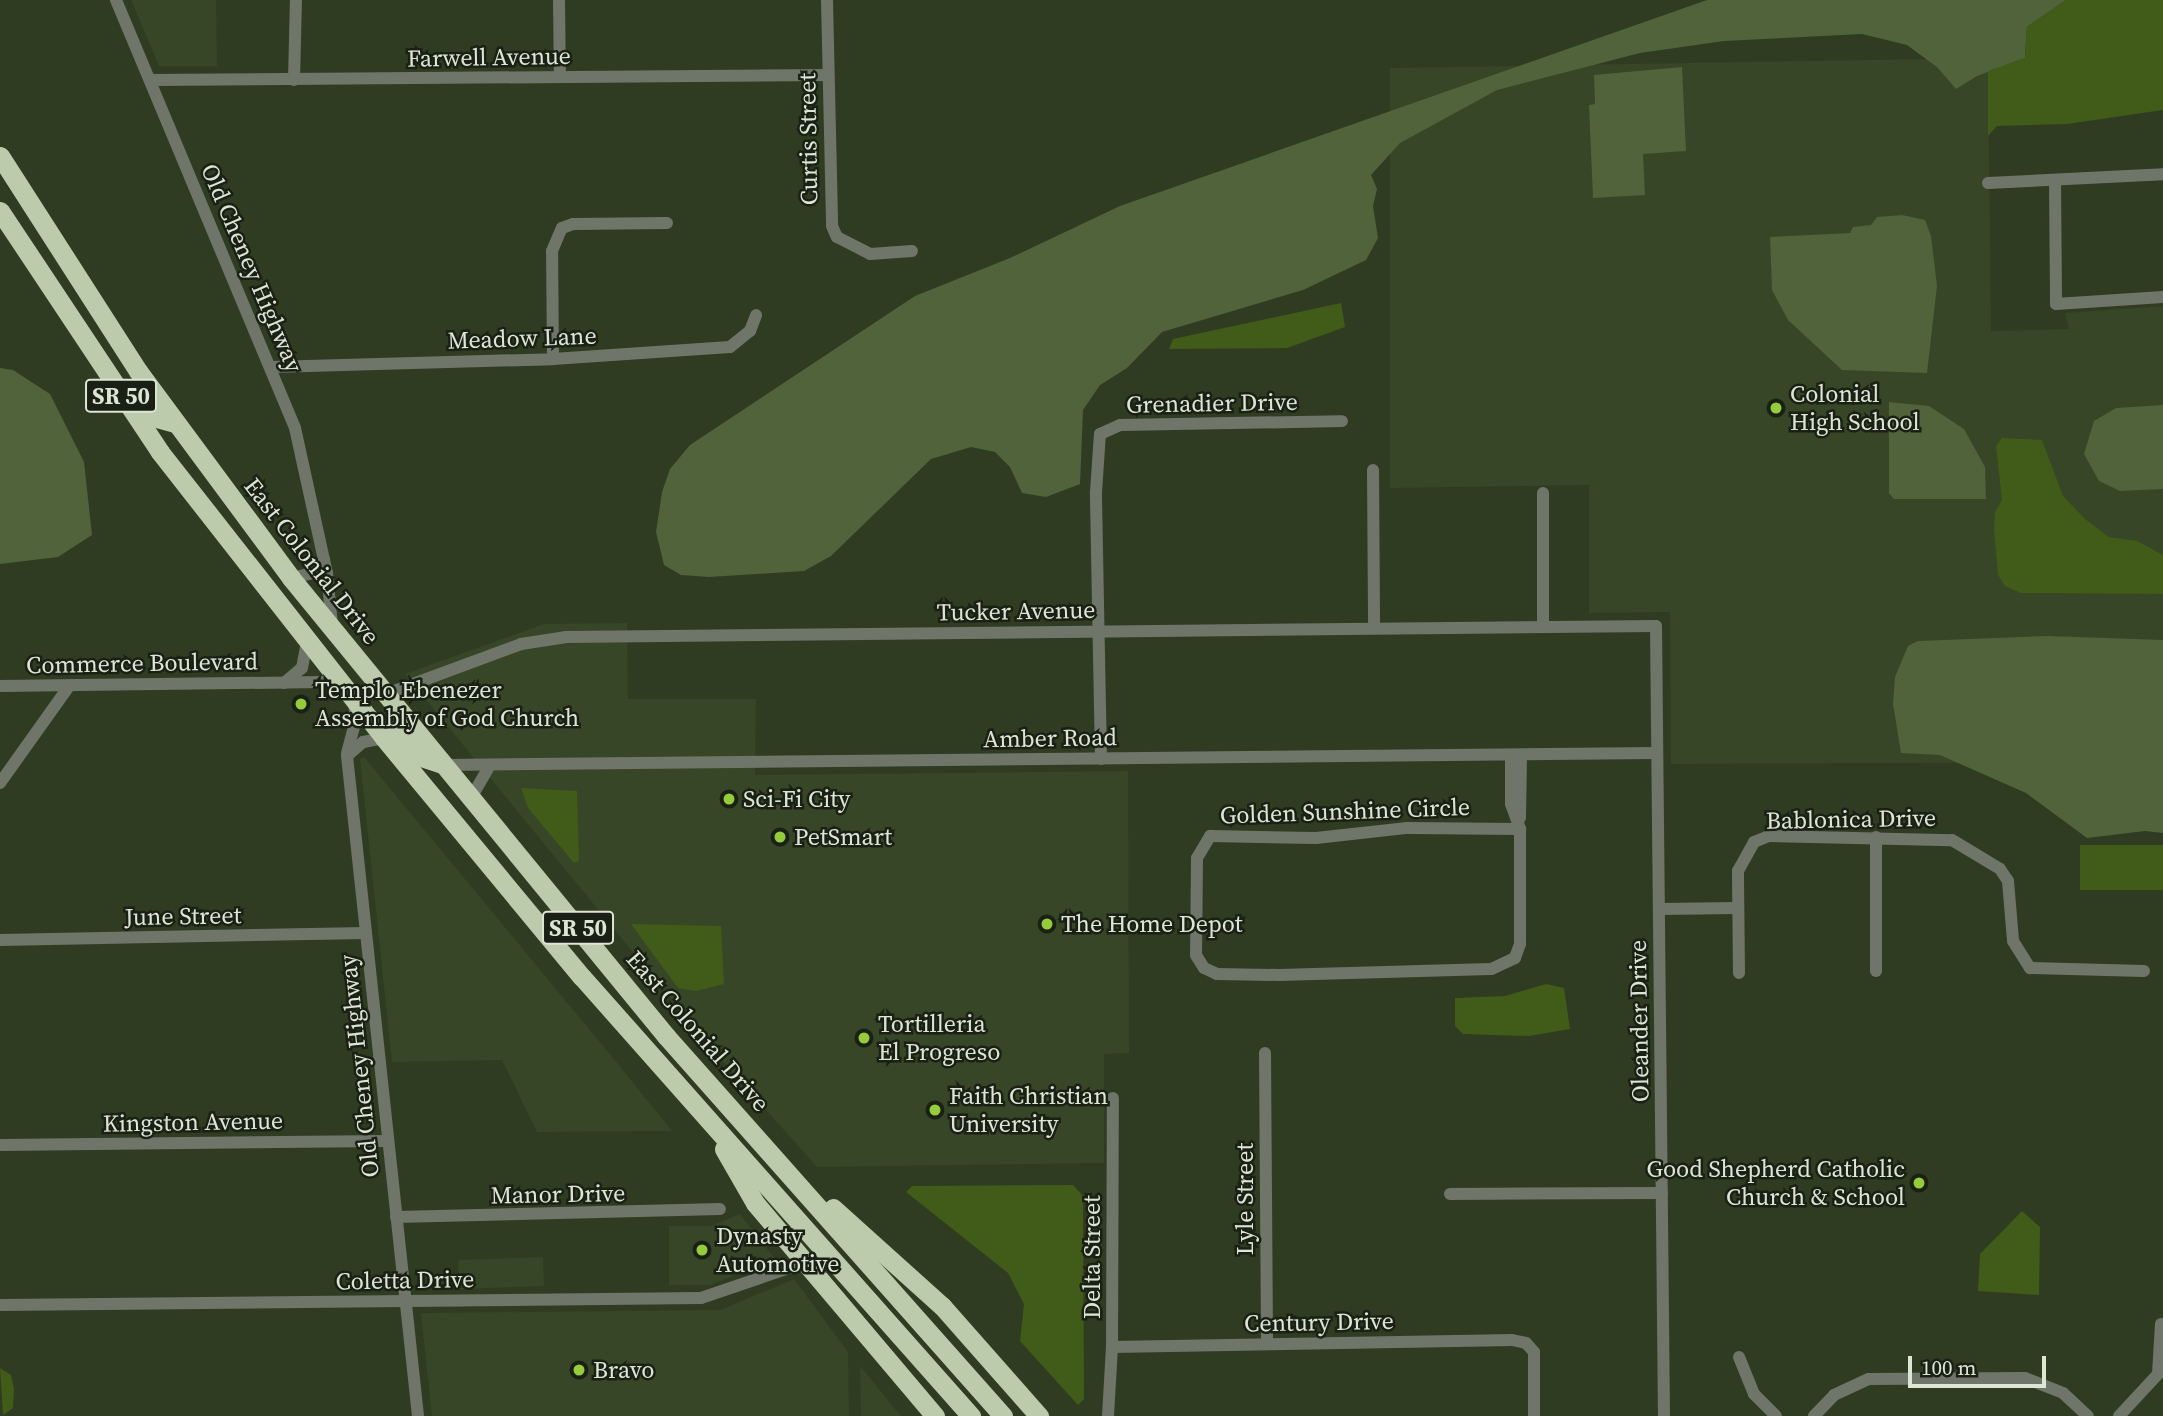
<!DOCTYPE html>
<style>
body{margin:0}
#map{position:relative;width:2163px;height:1416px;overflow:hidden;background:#2f3c21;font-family:"Source Serif 4",serif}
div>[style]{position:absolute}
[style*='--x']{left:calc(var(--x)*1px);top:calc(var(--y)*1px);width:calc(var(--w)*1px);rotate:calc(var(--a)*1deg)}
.built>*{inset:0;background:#374626;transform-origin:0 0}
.green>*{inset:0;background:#50633b}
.water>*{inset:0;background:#415b19;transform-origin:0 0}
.minor>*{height:12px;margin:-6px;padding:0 6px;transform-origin:6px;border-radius:6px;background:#6f7569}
.highway>*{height:19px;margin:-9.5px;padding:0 9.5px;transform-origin:9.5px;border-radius:9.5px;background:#bbcbab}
.dots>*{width:19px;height:19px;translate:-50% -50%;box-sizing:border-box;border:4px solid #1b2015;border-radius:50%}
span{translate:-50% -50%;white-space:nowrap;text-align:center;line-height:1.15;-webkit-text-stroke:5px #1b2015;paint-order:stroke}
.shield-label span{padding:2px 5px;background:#1b2015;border:2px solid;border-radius:5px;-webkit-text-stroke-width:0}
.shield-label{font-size:23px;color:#dde5d5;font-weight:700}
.street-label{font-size:24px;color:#dde5d5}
.poi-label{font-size:24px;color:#dde5d5}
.left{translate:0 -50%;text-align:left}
.right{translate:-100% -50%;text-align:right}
.scale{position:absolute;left:1908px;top:1356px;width:138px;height:32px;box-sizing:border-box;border:4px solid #dde5d5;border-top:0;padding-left:9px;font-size:21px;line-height:24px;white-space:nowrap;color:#dde5d5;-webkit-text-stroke:5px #1b2015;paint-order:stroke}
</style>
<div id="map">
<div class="built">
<i style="clip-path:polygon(131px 0,216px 0,217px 66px,159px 66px)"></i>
<i style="clip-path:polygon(1988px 58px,1991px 331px,2069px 329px,2065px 313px,2163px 306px,2163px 762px,1671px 764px,1670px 612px,1589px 613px,1589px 485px,1390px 488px,1390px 68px)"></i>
<i style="clip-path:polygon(627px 623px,628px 699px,756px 699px,755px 775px,1128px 771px,1129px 1053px,1104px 1054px,1104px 1163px,817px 1167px,719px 1057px,405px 674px,544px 624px)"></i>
<i style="clip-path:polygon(364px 757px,613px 1058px,672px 1131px,537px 1132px,502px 1060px,392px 1062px,360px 759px)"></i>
<i style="clip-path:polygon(740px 1214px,775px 1259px,710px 1285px,669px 1285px,669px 1226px,711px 1226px)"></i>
<i style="left:543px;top:1257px;width:29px;height:85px;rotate:88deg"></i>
<i style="clip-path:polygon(794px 1279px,848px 1352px,849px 1416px,432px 1416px,421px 1313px,720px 1310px)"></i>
<i style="clip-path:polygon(860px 1366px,901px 1416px,861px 1416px)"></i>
</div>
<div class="green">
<i style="clip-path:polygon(1707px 0,2066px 0,2027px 27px,2025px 58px,1977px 76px,1956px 89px,1937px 67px,1907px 45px,1862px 34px,1724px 41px,1640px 53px,1497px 90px,1400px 143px,1371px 175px,1377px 189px,1373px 206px,1378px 238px,1366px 260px,1303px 290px,1162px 332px,1127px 368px,1100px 385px,1083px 410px,1080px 484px,1046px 497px,1022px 493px,1010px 467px,995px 452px,971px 447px,931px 459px,831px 556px,804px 571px,709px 577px,681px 575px,664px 565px,656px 532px,662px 492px,670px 469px,690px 445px,915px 296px,1010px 258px,1120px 206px)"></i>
<i style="clip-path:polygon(1682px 67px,1686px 151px,1643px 154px,1645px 195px,1593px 198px,1589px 105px,1595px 104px,1594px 75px)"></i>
<i style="clip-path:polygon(1902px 215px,1925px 220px,1931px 236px,1937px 286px,1927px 373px,1842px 370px,1788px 320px,1772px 290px,1770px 237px,1850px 233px,1853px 227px,1871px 225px,1877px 217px)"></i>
<i style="clip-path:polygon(0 368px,13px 370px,50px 394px,84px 462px,92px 535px,58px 557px,0 564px)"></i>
<i style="clip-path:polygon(1889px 402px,1929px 406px,1964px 429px,1985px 467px,1986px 499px,1894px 499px,1889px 493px)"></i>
<i style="clip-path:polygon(2163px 405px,2163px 489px,2120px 491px,2099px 481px,2084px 454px,2094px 421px,2116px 408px)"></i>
<i style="clip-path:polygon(2048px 636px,2163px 640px,2163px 833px,2145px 831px,2087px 838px,2026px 793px,1940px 755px,1901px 753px,1893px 704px,1895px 677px,1908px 646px,1918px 641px)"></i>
</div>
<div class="water">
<i style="clip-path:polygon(2066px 0,2163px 0,2163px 110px,2067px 124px,1997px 126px,1988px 136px,1988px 71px,2025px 58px,2027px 27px)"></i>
<i style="clip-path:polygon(1341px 303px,1345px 327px,1287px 348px,1169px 349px,1173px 339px)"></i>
<i style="clip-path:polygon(2002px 438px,2042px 440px,2063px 496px,2085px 519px,2109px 537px,2137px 541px,2163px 555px,2163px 594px,2021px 593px,2005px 586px,1998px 575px,1994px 529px,1995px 512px,2002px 500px,1996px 446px)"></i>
<i style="clip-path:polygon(521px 788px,577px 791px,579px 861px,574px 863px,528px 808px)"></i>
<i style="left:2163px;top:845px;width:45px;height:83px;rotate:90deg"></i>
<i style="clip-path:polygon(631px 924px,721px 926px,724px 984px,696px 991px,678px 988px)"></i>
<i style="clip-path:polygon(1546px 984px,1564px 988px,1570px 1029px,1529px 1036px,1463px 1034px,1455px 1026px,1455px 998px,1505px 996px)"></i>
<i style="clip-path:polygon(1073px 1185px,1083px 1196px,1084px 1399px,1078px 1405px,1020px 1341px,1024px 1304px,1008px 1273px,906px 1192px,912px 1186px)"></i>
<i style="clip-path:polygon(2022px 1211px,2040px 1227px,2039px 1295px,1978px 1291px,1980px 1254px)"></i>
<i style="clip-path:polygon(0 1368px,11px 1375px,14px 1389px,13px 1408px,3px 1415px)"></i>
</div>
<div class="minor">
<i style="--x:116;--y:0;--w:464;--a:67.3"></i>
<i style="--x:295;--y:428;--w:148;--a:77.6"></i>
<i style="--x:327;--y:573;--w:52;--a:84.5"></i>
<i style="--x:559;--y:0;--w:77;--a:89.3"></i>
<i style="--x:827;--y:0;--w:226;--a:88.7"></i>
<i style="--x:832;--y:226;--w:12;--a:66"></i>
<i style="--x:837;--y:237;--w:37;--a:27"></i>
<i style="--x:870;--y:254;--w:42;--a:-4.1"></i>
<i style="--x:150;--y:80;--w:678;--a:-0.42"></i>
<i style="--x:294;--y:80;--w:80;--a:-88.6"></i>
<i style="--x:2055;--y:181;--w:123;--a:89.5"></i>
<i style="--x:2056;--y:304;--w:107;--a:-3.7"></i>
<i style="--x:1988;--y:183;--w:175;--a:-2.9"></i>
<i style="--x:553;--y:359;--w:108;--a:-90.5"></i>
<i style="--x:552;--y:251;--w:25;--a:-67"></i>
<i style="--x:562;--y:228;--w:12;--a:-20"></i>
<i style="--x:573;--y:224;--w:94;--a:-0.6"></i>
<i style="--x:272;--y:367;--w:281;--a:-1.6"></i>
<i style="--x:553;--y:359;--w:177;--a:-3.9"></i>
<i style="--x:730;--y:347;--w:26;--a:-39"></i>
<i style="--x:750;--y:331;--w:17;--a:-69"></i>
<i style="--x:1373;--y:470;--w:158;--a:89.6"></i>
<i style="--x:1543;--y:493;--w:133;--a:90"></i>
<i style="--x:291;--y:578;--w:22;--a:-13"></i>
<i style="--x:312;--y:573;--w:18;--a:-47"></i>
<i style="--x:284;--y:683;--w:23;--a:-40"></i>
<i style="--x:302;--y:668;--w:25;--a:-79"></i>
<i style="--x:0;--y:686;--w:339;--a:-0.7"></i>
<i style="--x:386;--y:694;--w:144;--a:-20.3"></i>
<i style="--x:521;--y:644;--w:46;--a:-8.8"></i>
<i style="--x:566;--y:637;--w:1090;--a:-0.58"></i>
<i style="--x:1656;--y:626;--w:790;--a:89.42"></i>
<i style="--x:384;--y:738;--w:21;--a:169"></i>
<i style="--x:363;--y:742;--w:21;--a:139"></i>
<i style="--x:347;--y:756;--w:664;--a:83.86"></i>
<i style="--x:347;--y:753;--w:35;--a:-75"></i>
<i style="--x:356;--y:719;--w:16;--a:-97"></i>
<i style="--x:1511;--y:755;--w:49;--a:90"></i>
<i style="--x:1511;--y:804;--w:27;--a:70"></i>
<i style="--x:1101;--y:759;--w:267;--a:-91.1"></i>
<i style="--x:1096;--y:492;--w:58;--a:-86.1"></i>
<i style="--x:1100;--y:434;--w:22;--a:-24"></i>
<i style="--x:1120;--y:425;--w:222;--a:-1"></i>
<i style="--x:444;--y:765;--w:1213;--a:-0.57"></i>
<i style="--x:0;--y:783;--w:120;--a:-54.5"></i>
<i style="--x:471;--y:798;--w:38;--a:-60"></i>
<i style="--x:1520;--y:818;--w:63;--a:-89.1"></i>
<i style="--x:1407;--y:828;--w:113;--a:0.5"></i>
<i style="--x:1520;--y:829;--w:115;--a:90"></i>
<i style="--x:1520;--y:944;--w:15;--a:110"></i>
<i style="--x:1515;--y:958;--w:26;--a:155"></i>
<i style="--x:1491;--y:969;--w:212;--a:178.4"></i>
<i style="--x:1279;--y:975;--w:62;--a:-179.1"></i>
<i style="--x:1217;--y:974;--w:14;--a:-155"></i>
<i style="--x:1204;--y:968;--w:15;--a:-122"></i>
<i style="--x:1196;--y:955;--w:97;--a:-89.4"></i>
<i style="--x:1197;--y:858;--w:26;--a:-59"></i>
<i style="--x:1210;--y:836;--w:106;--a:1.1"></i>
<i style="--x:1316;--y:838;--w:92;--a:-6.3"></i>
<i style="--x:1876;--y:837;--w:134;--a:90"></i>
<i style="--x:1659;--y:909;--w:79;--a:-0.7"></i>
<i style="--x:0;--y:940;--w:366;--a:-1.1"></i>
<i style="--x:1739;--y:973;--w:102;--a:-90.6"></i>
<i style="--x:1738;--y:871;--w:33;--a:-61"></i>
<i style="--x:1754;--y:842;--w:16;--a:-22"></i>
<i style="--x:1769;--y:836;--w:183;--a:1.3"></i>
<i style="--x:1952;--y:840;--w:56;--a:31.1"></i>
<i style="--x:2000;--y:869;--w:14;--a:56"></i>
<i style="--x:2008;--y:881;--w:60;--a:85.2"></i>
<i style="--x:2013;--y:941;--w:32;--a:58"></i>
<i style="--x:2030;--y:968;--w:114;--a:1.5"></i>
<i style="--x:1265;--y:1053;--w:291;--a:89.6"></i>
<i style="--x:0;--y:1145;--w:387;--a:-0.6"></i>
<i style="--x:1450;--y:1194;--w:212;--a:-0.3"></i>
<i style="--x:396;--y:1217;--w:324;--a:-1.4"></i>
<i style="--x:0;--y:1305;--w:701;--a:-0.57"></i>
<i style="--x:701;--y:1298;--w:109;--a:-18.8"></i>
<i style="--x:1112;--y:1347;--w:400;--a:-1"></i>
<i style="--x:1512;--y:1340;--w:14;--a:12"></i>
<i style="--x:1526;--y:1343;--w:12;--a:48"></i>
<i style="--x:1534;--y:1352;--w:64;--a:90"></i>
<i style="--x:1739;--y:1357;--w:40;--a:68"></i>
<i style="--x:1754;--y:1394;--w:31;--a:45"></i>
<i style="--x:1108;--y:1416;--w:69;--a:-86.7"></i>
<i style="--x:1112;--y:1347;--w:249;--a:-89.8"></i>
<i style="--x:1814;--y:1416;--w:29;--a:-46"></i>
<i style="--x:1834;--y:1395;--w:38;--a:-25"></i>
<i style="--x:1869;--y:1379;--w:156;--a:-0.4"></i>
<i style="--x:2025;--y:1378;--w:41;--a:21.5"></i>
<i style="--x:2063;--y:1393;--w:34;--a:43"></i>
<i style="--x:2119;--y:1416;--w:57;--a:-47.1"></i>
<i style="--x:2158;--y:1374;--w:50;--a:-86.6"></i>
</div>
<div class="highway">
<i style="--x:0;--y:156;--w:255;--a:57.3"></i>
<i style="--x:138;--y:371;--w:257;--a:53.5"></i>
<i style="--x:291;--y:578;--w:592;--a:50.69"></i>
<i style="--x:666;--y:1036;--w:508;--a:48.43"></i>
<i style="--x:0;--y:211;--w:289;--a:56.4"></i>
<i style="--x:160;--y:452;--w:363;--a:51.9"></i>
<i style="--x:384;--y:738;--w:310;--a:50.4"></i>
<i style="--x:582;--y:977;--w:587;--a:48.46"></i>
<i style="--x:129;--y:388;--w:41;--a:47"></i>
<i style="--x:157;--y:418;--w:19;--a:16"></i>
<i style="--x:389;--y:730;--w:42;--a:40.2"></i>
<i style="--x:421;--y:757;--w:23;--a:18"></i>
<i style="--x:724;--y:1149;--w:62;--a:60.1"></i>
<i style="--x:755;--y:1203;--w:279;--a:49.8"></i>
<i style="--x:833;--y:1208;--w:147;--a:42"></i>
<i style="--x:942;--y:1306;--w:147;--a:48.6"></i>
</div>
<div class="dots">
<i style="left:1776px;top:408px;background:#94cc3c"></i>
<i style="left:301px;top:704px;background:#94cc3c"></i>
<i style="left:729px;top:799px;background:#94cc3c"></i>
<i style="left:780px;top:837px;background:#94cc3c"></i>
<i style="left:1047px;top:924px;background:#94cc3c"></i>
<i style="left:864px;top:1038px;background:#94cc3c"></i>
<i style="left:935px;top:1110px;background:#94cc3c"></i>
<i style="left:1919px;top:1183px;background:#94cc3c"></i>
<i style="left:702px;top:1250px;background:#94cc3c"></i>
<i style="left:579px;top:1370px;background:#94cc3c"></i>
</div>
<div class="shield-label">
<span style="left:121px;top:396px">SR 50</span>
<span style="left:578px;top:928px">SR 50</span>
</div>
<div class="street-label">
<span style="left:489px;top:57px;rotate:-1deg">Farwell Avenue</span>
<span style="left:808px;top:139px;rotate:-91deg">Curtis Street</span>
<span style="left:252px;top:268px;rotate:67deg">Old Cheney Highway</span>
<span style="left:522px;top:338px;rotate:-2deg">Meadow Lane</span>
<span style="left:1212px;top:403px;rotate:-1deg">Grenadier Drive</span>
<span style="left:312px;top:561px;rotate:52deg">East Colonial Drive</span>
<span style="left:1016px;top:611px;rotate:-1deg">Tucker Avenue</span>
<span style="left:142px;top:663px;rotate:-1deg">Commerce Boulevard</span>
<span style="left:1050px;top:738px;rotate:-1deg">Amber Road</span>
<span style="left:1345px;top:811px;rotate:-2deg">Golden Sunshine Circle</span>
<span style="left:1851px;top:819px;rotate:-1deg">Bablonica Drive</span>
<span style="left:183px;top:916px;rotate:-1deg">June Street</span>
<span style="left:1639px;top:1021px;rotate:-91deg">Oleander Drive</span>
<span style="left:698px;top:1031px;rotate:49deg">East Colonial Drive</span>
<span style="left:359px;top:1066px;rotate:-96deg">Old Cheney Highway</span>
<span style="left:193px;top:1122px;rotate:-1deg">Kingston Avenue</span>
<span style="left:558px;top:1194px;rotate:-1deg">Manor Drive</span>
<span style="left:1245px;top:1199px;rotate:-90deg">Lyle Street</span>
<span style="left:1092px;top:1257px;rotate:-90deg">Delta Street</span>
<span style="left:405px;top:1280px;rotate:-1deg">Coletta Drive</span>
<span style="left:1319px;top:1322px;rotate:-1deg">Century Drive</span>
</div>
<div class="poi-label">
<span class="left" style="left:1790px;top:408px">Colonial<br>High School</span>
<span class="left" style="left:315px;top:704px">Templo Ebenezer<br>Assembly of God Church</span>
<span class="left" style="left:743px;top:799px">Sci-Fi City</span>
<span class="left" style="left:794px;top:837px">PetSmart</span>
<span class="left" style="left:1061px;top:924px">The Home Depot</span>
<span class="left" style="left:878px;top:1038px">Tortilleria<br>El Progreso</span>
<span class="left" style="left:949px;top:1110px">Faith Christian<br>University</span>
<span class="right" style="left:1905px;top:1183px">Good Shepherd Catholic<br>Church &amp; School</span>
<span class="left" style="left:716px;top:1250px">Dynasty<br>Automotive</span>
<span class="left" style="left:593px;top:1370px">Bravo</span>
</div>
<div class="scale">100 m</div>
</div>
